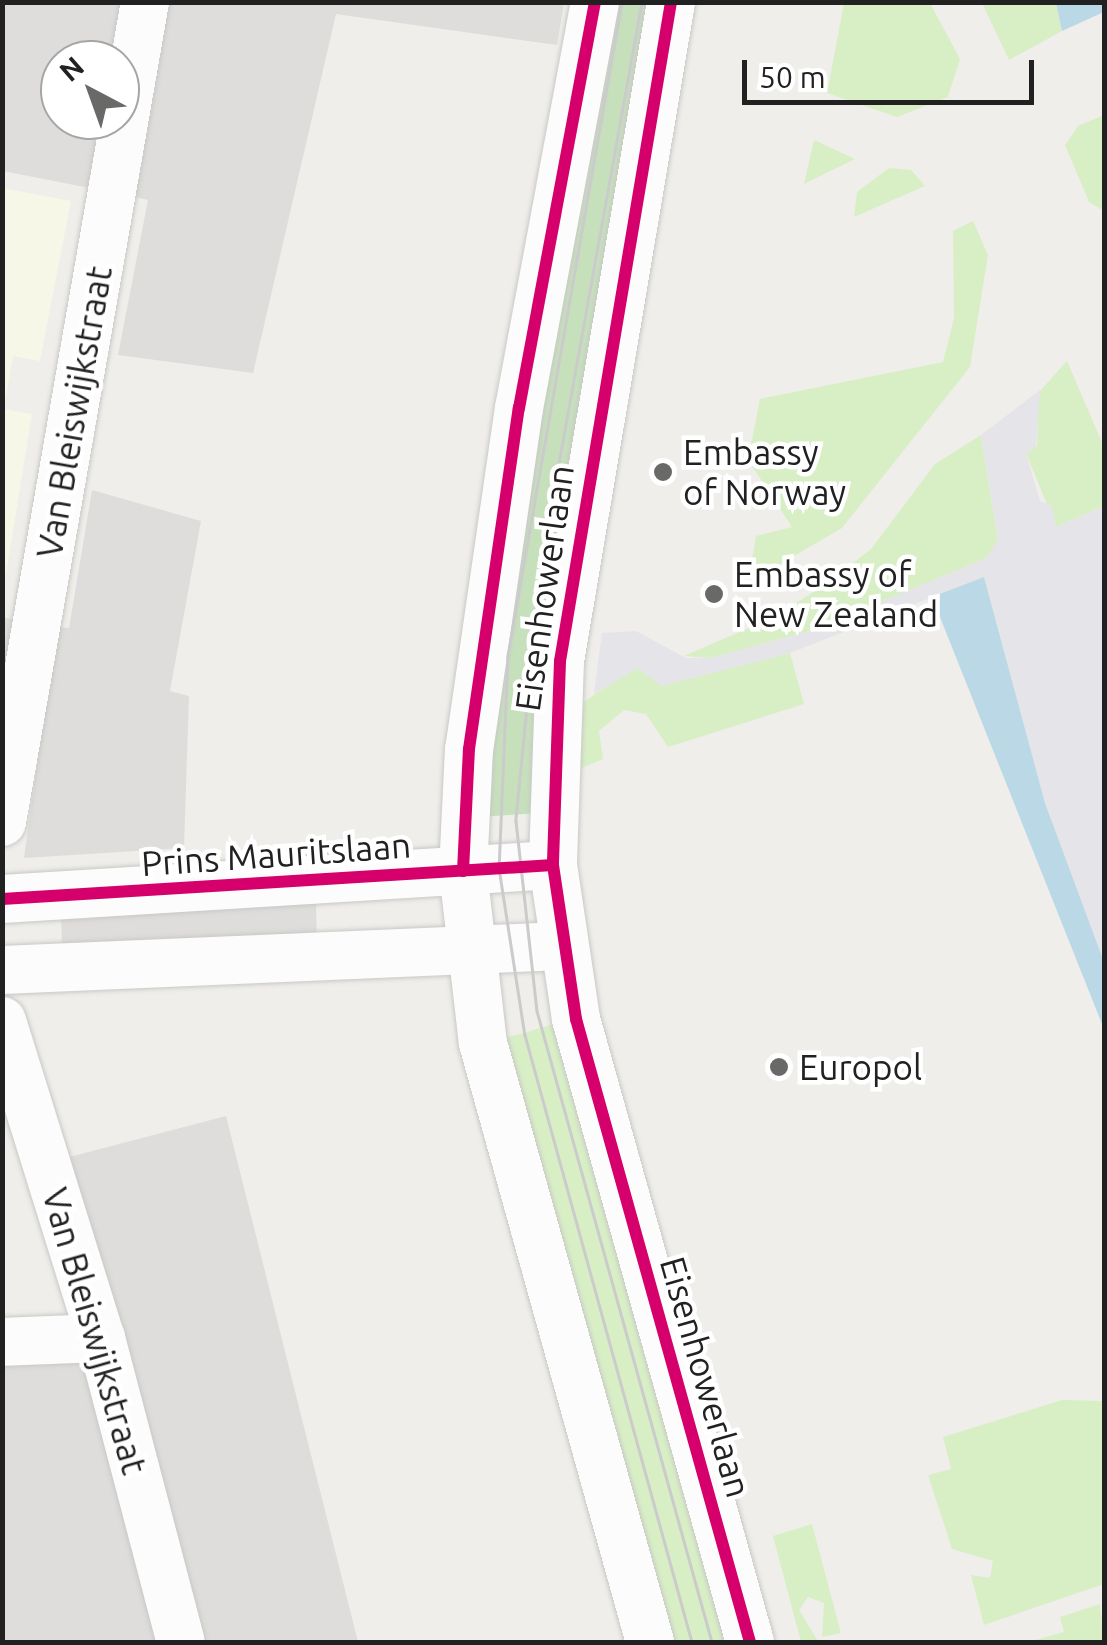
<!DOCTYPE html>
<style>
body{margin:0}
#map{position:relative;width:1107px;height:1645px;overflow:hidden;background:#efeeea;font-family:Ubuntu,sans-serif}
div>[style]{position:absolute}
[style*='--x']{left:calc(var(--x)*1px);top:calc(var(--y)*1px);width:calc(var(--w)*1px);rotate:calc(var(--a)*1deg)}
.residential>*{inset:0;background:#dedddb;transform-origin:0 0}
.education>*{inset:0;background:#f6f7e6}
.grass>*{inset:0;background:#d8efc6;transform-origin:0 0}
.forest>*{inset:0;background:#c6e0bc}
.plaza>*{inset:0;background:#e5e4e9}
.water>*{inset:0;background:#bad8e6}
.roads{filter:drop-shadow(0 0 2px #c8c8c6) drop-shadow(0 0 2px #c8c8c6)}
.street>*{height:48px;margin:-24px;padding:0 24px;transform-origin:24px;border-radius:24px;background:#fdfcfc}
.tram>*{height:2.5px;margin:-1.25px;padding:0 1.25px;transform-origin:1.25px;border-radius:1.25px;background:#cbcbcb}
.cycleway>*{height:12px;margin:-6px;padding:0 6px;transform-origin:6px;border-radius:6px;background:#d6006c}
.dots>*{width:28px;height:28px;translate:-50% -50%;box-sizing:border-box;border:5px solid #fff;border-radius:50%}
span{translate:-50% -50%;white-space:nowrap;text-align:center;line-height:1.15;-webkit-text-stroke:9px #fff;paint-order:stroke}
.street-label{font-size:35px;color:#212121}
.poi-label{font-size:35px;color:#212121}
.left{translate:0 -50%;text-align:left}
.frame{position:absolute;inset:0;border:5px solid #212121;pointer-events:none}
.north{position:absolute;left:40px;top:40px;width:100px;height:100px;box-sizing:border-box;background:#fff;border:2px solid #a6a6a6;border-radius:50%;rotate:319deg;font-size:28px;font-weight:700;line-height:40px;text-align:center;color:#212121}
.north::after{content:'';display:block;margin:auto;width:35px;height:45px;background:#696967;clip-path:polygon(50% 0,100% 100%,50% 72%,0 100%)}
.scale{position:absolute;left:742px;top:60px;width:292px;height:45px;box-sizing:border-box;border:5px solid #212121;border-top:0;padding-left:12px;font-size:30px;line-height:35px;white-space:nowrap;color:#212121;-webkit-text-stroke:8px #fff;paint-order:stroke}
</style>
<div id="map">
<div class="residential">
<i style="clip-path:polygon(evenodd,3px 3px,564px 3px,557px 45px,336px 14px,253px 373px,118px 355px,148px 200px,131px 196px,56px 627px,69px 628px,92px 490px,201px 521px,170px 691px,189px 696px,184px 848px,24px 858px,38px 759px,2px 752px,3px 618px,14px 619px,120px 194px,3px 171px,3px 3px,60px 60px,120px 60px,120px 120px,60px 120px,60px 60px)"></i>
<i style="left:316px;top:898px;width:41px;height:255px;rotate:89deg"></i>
<i style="clip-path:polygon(226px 1116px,358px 1642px,3px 1642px,3px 1359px,122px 1353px,58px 1160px)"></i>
</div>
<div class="education">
<i style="clip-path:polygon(3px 188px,71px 201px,40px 361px,13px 356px,4px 409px,32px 414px,3px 593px)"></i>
</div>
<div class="grass">
<i style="clip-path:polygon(844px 3px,930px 3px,960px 59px,948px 97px,897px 117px,827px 93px)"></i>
<i style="clip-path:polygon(982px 3px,1056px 3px,1062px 31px,1009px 60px)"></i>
<i style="clip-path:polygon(1104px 115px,1104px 209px,1101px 209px,1089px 202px,1065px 145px,1078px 126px)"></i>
<i style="clip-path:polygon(814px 140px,855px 159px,804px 184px)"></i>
<i style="clip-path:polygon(889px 168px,911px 170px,925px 186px,854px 217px,857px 192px)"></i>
<i style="clip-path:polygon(973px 221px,988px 255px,970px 367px,842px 528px,748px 583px,756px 536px,792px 527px,748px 460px,760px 399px,943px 362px,954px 318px,953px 231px)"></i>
<i style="clip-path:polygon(1067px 361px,1104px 447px,1104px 506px,1056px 527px,1026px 453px,1037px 446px,1039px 392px)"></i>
<i style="clip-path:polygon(981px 435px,998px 541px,985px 559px,810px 631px,711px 658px,684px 656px,776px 616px,832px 580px,871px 549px,935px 464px)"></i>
<i style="clip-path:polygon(790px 653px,804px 704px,668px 747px,646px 714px,624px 710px,599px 731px,603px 759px,577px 770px,584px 702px,628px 671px,642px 667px,661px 686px)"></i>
<i style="left:565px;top:1021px;width:645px;height:71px;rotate:74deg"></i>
<i style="clip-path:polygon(1062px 1400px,1104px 1401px,1104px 1584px,984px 1625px,971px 1575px,990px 1578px,993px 1561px,952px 1549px,928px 1475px,951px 1469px,943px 1437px)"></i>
<i style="clip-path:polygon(812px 1524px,841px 1633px,822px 1637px,824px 1603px,808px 1597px,799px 1610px,818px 1641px,801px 1642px,773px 1536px)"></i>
<i style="clip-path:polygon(1100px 1604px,1104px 1642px,1028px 1642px,1064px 1632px,1060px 1617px)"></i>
</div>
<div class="forest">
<i style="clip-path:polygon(604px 3px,659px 3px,542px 813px,474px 817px)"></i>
</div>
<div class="plaza">
<i style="clip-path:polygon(1040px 390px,1036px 447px,1026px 453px,1040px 501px,1052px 506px,1056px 527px,1104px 506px,1104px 962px,1045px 803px,984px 577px,790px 653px,661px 686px,638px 668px,594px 694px,602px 633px,636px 631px,686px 658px,711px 658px,810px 631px,985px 559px,998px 540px,981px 435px)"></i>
</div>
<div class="water">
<i style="clip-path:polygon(1056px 3px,1104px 3px,1104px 12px,1062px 31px)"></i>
<i style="clip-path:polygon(984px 577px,1045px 803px,1104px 962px,1104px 1029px,932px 597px)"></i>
</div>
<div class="roads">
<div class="street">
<i style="--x:595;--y:2;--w:413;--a:100.6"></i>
<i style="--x:519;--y:408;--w:345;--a:98.3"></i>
<i style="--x:469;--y:749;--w:122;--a:92.8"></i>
<i style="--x:463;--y:871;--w:173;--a:83.4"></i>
<i style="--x:483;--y:1043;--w:622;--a:74.42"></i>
<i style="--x:671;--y:2;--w:668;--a:99.56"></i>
<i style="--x:560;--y:661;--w:204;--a:92"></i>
<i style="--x:553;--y:865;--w:156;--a:81.5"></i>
<i style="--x:576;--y:1019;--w:647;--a:74.4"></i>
<i style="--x:2;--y:822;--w:832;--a:-80.11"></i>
<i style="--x:2;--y:899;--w:552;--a:-3.53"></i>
<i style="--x:2;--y:970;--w:561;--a:-2.45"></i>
<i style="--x:2;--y:1021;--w:332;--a:72.7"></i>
<i style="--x:101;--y:1338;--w:314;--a:75.3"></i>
<i style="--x:2;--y:1342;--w:99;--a:-2.3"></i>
</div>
</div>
<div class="tram">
<i style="--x:622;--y:2;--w:664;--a:99.89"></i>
<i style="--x:508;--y:656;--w:212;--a:92.4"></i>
<i style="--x:499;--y:868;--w:169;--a:81.2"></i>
<i style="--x:525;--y:1035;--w:630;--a:74.62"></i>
<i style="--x:642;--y:2;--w:571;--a:100.19"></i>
<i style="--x:541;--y:564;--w:258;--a:95.6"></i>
<i style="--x:516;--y:821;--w:191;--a:83.7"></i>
<i style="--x:537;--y:1011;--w:655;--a:74.5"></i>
</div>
<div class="cycleway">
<i style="--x:671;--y:2;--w:668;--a:99.56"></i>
<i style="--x:560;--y:661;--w:204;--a:92"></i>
<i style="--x:553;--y:865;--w:156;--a:81.5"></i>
<i style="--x:576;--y:1019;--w:647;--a:74.4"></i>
<i style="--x:463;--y:871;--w:122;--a:-87.2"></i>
<i style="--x:469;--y:749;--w:345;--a:-81.7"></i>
<i style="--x:519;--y:408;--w:413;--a:-79.4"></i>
<i style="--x:2;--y:899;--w:552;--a:-3.53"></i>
</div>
<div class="dots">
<i style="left:663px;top:472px;background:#696967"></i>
<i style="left:714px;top:594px;background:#696967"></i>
<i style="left:779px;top:1067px;background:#696967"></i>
</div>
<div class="street-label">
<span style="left:74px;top:412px;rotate:-80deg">Van Bleiswijkstraat</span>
<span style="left:544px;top:588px;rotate:-82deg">Eisenhowerlaan</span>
<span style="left:276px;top:854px;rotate:-4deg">Prins Mauritslaan</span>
<span style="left:95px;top:1331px;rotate:74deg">Van Bleiswijkstraat</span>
<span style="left:706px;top:1377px;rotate:74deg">Eisenhowerlaan</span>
</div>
<div class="poi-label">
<span class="left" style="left:683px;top:472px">Embassy<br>of Norway</span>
<span class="left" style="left:734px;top:594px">Embassy of<br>New Zealand</span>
<span class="left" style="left:799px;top:1067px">Europol</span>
</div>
<div class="frame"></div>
<div class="north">N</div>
<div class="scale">50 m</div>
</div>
